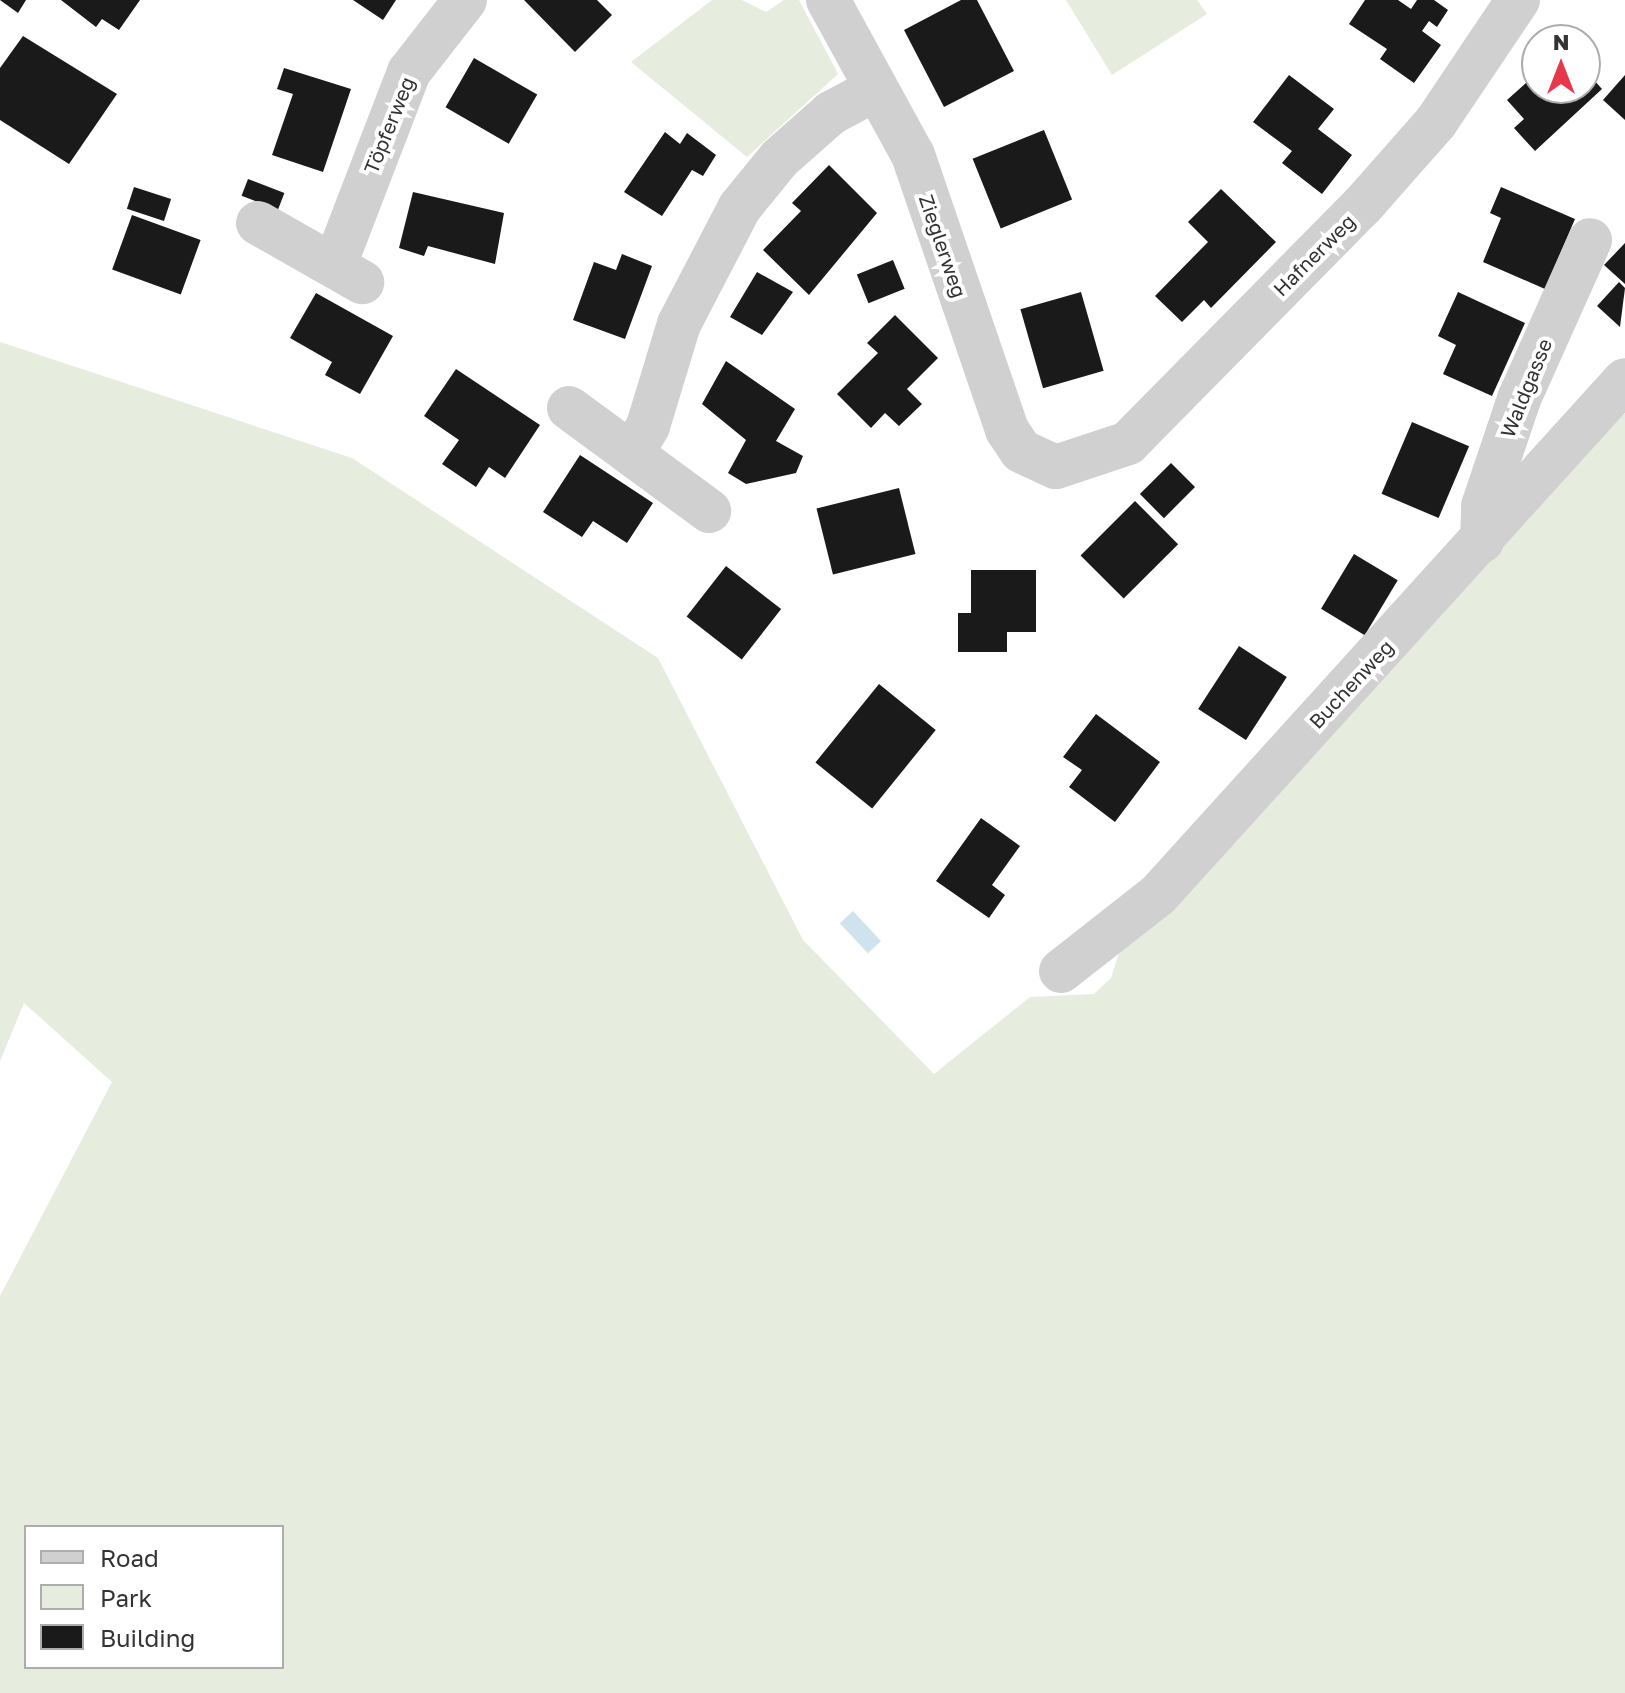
<!DOCTYPE html>
<meta charset="utf-8">
<style>
body{margin:0}
#map{position:relative;width:1625px;height:1693px;overflow:hidden;background:#fff;font-family:"Golos Text",sans-serif}
div>[style]{position:absolute}
[style*='--x']{left:calc(var(--x)*1px);top:calc(var(--y)*1px);width:calc(var(--w)*1px);rotate:calc(var(--a)*1deg)}
.green>*{inset:0;background:#e6ecde}
.water>*{inset:0;background:#cee3ee;transform-origin:0 0}
.building>*{inset:0;background:#1a1a1a;transform-origin:0 0}
.minor>*{height:44px;margin:-22px;padding:0 22px;transform-origin:22px;border-radius:22px;background:#d0d0d0}
span{translate:-50% -50%;white-space:nowrap;text-align:center;line-height:1.15;-webkit-text-stroke:8px #fff;paint-order:stroke}
.street-label{font-size:20px;color:#333}
.legend{position:absolute;left:24px;top:1525px;width:260px;height:144px;box-sizing:border-box;background:#fff;border:2px solid #adadad;margin:0;padding:10px 14px;list-style:none;font-size:24px;color:#333}
.legend li{display:flex;align-items:center;gap:16px;height:40px}
.legend b{width:40px;border:2px solid #adadad}
.north{position:absolute;left:1521px;top:24px;width:80px;height:80px;box-sizing:border-box;background:#fff;border:2px solid #adadad;border-radius:50%;rotate:0deg;font-size:22px;font-weight:700;line-height:32px;text-align:center;color:#333}
.north::after{content:'';display:block;margin:auto;width:28px;height:36px;background:#e7374b;clip-path:polygon(50% 0,100% 100%,50% 72%,0 100%)}
</style>
<div id="map">
<div class="green">
<i style="clip-path:polygon(712px 0,742px 0,766px 12px,784px 0,799px 0,838px 74px,747px 157px,631px 62px)"></i>
<i style="clip-path:polygon(1066px 0,1197px 0,1207px 14px,1112px 75px)"></i>
<i style="clip-path:polygon(evenodd,0 342px,352px 458px,658px 658px,803px 940px,934px 1074px,1030px 997px,1094px 994px,1111px 978px,1123px 940px,1625px 413px,1625px 1693px,0 1693px,0 1296px,112px 1082px,24px 1003px,0 1061px,0 342px,26px 1527px,282px 1527px,282px 1667px,26px 1667px,26px 1527px)"></i>
</div>
<div class="water">
<i style="left:853px;top:911px;width:41px;height:18px;rotate:47deg"></i>
</div>
<div class="building">
<i style="clip-path:polygon(0 0,26px 0,18px 13px)"></i>
<i style="clip-path:polygon(61px 0,140px 0,119px 30px,102px 19px,96px 27px)"></i>
<i style="clip-path:polygon(353px 0,396px 0,383px 20px)"></i>
<i style="clip-path:polygon(524px 0,597px 0,612px 15px,575px 52px)"></i>
<i style="clip-path:polygon(961px 0,977px 0,1014px 71px,944px 107px,904px 30px)"></i>
<i style="clip-path:polygon(1365px 0,1398px 0,1411px 9px,1417px 0,1434px 0,1448px 10px,1437px 27px,1429px 21px,1422px 31px,1441px 45px,1414px 83px,1380px 59px,1387px 49px,1349px 24px)"></i>
<i style="clip-path:polygon(23px 36px,117px 94px,69px 164px,0 120px,0 68px)"></i>
<i style="left:474px;top:58px;width:73px;height:57px;rotate:30deg"></i>
<i style="clip-path:polygon(284px 68px,351px 89px,323px 172px,272px 155px,293px 94px,277px 89px)"></i>
<i style="clip-path:polygon(1585px 70px,1602px 89px,1535px 151px,1514px 128px,1524px 119px,1507px 100px,1537px 73px,1537px 88px,1585px 88px)"></i>
<i style="clip-path:polygon(1289px 75px,1334px 109px,1318px 129px,1352px 155px,1322px 194px,1282px 163px,1292px 151px,1253px 122px)"></i>
<i style="clip-path:polygon(1625px 75px,1625px 120px,1603px 100px)"></i>
<i style="left:1044px;top:130px;width:75px;height:77px;rotate:68deg"></i>
<i style="clip-path:polygon(665px 132px,680px 144px,687px 133px,716px 155px,703px 176px,692px 170px,662px 216px,624px 192px)"></i>
<i style="clip-path:polygon(829px 165px,877px 213px,809px 295px,763px 250px,801px 211px,792px 203px)"></i>
<i style="left:248px;top:179px;width:39px;height:18px;rotate:21deg"></i>
<i style="left:134px;top:187px;width:39px;height:23px;rotate:18deg"></i>
<i style="clip-path:polygon(1501px 187px,1575px 219px,1545px 289px,1483px 262px,1501px 218px,1490px 213px)"></i>
<i style="clip-path:polygon(1221px 189px,1276px 242px,1211px 308px,1204px 300px,1182px 322px,1155px 296px,1208px 242px,1188px 222px)"></i>
<i style="clip-path:polygon(413px 192px,504px 213px,495px 264px,428px 246px,424px 256px,399px 248px)"></i>
<i style="left:132px;top:215px;width:73px;height:58px;rotate:20deg"></i>
<i style="clip-path:polygon(1625px 243px,1625px 284px,1604px 265px)"></i>
<i style="clip-path:polygon(622px 254px,652px 266px,625px 339px,573px 320px,594px 262px,616px 270px)"></i>
<i style="left:893px;top:260px;width:31px;height:39px;rotate:68deg"></i>
<i style="clip-path:polygon(757px 272px,793px 292px,762px 335px,730px 317px)"></i>
<i style="clip-path:polygon(1619px 282px,1625px 288px,1620px 327px,1597px 306px)"></i>
<i style="left:1081px;top:292px;width:82px;height:63px;rotate:74deg"></i>
<i style="clip-path:polygon(1458px 292px,1525px 323px,1492px 396px,1443px 374px,1456px 345px,1438px 336px)"></i>
<i style="clip-path:polygon(316px 293px,393px 336px,360px 394px,325px 375px,332px 362px,290px 338px)"></i>
<i style="clip-path:polygon(895px 315px,938px 358px,907px 389px,922px 404px,899px 426px,885px 413px,871px 428px,837px 394px,878px 353px,867px 343px)"></i>
<i style="clip-path:polygon(726px 361px,795px 409px,776px 441px,803px 456px,796px 473px,746px 484px,728px 473px,746px 440px,702px 404px)"></i>
<i style="clip-path:polygon(456px 369px,540px 425px,505px 478px,489px 467px,476px 487px,442px 464px,459px 440px,424px 416px)"></i>
<i style="left:1412px;top:422px;width:62px;height:78px;rotate:23deg"></i>
<i style="clip-path:polygon(580px 455px,653px 503px,627px 543px,593px 521px,582px 537px,543px 512px)"></i>
<i style="left:1171px;top:463px;width:34px;height:44px;rotate:45deg"></i>
<i style="left:899px;top:488px;width:68px;height:85px;rotate:76deg"></i>
<i style="left:1135px;top:501px;width:61px;height:77px;rotate:45deg"></i>
<i style="left:1354px;top:554px;width:51px;height:64px;rotate:31deg"></i>
<i style="left:726px;top:566px;width:70px;height:64px;rotate:38deg"></i>
<i style="clip-path:polygon(971px 570px,1036px 570px,1036px 632px,1007px 632px,1007px 652px,958px 652px,958px 613px,971px 613px)"></i>
<i style="left:1239px;top:646px;width:57px;height:75px;rotate:33deg"></i>
<i style="left:879px;top:684px;width:73px;height:101px;rotate:39deg"></i>
<i style="clip-path:polygon(1096px 714px,1160px 762px,1115px 822px,1069px 787px,1082px 770px,1063px 757px)"></i>
<i style="clip-path:polygon(981px 818px,1020px 846px,992px 885px,1005px 895px,989px 918px,936px 881px)"></i>
</div>
<div class="minor">
<i style="--x:828;--y:0;--w:177;--a:61.3"></i>
<i style="--x:913;--y:155;--w:291;--a:71.1"></i>
<i style="--x:1007;--y:430;--w:25;--a:56"></i>
<i style="--x:1021;--y:451;--w:38;--a:25"></i>
<i style="--x:1056;--y:467;--w:76;--a:-18.4"></i>
<i style="--x:1128;--y:443;--w:333;--a:-45.4"></i>
<i style="--x:1362;--y:206;--w:112;--a:-48.6"></i>
<i style="--x:1436;--y:122;--w:147;--a:-56.1"></i>
<i style="--x:258;--y:223;--w:120;--a:29.6"></i>
<i style="--x:336;--y:262;--w:204;--a:-69"></i>
<i style="--x:409;--y:72;--w:91;--a:-52.1"></i>
<i style="--x:569;--y:408;--w:174;--a:36.3"></i>
<i style="--x:632;--y:453;--w:31;--a:-59"></i>
<i style="--x:648;--y:426;--w:107;--a:-73.1"></i>
<i style="--x:679;--y:324;--w:132;--a:-62.5"></i>
<i style="--x:740;--y:207;--w:63;--a:-50.8"></i>
<i style="--x:780;--y:158;--w:68;--a:-41.4"></i>
<i style="--x:831;--y:113;--w:51;--a:-28.1"></i>
<i style="--x:1482;--y:541;--w:35;--a:-88"></i>
<i style="--x:1483;--y:506;--w:113;--a:-71.4"></i>
<i style="--x:1519;--y:399;--w:174;--a:-65.9"></i>
<i style="--x:1061;--y:971;--w:123;--a:-38.1"></i>
<i style="--x:1158;--y:895;--w:695;--a:-47.8"></i>
</div>
<div class="street-label">
<span style="left:389px;top:125px;rotate:-68deg">Töpferweg</span>
<span style="left:943px;top:246px;rotate:71deg">Zieglerweg</span>
<span style="left:1314px;top:255px;rotate:-45deg">Hafnerweg</span>
<span style="left:1526px;top:388px;rotate:-68deg">Waldgasse</span>
<span style="left:1351px;top:684px;rotate:-47deg">Buchenweg</span>
</div>
<ul class="legend">
<li><b style="height:10px;background:#d0d0d0"></b>Road</li>
<li><b style="height:22px;background:#e6ecde"></b>Park</li>
<li><b style="height:22px;background:#1a1a1a"></b>Building</li>
</ul>
<div class="north">N</div>
</div>
